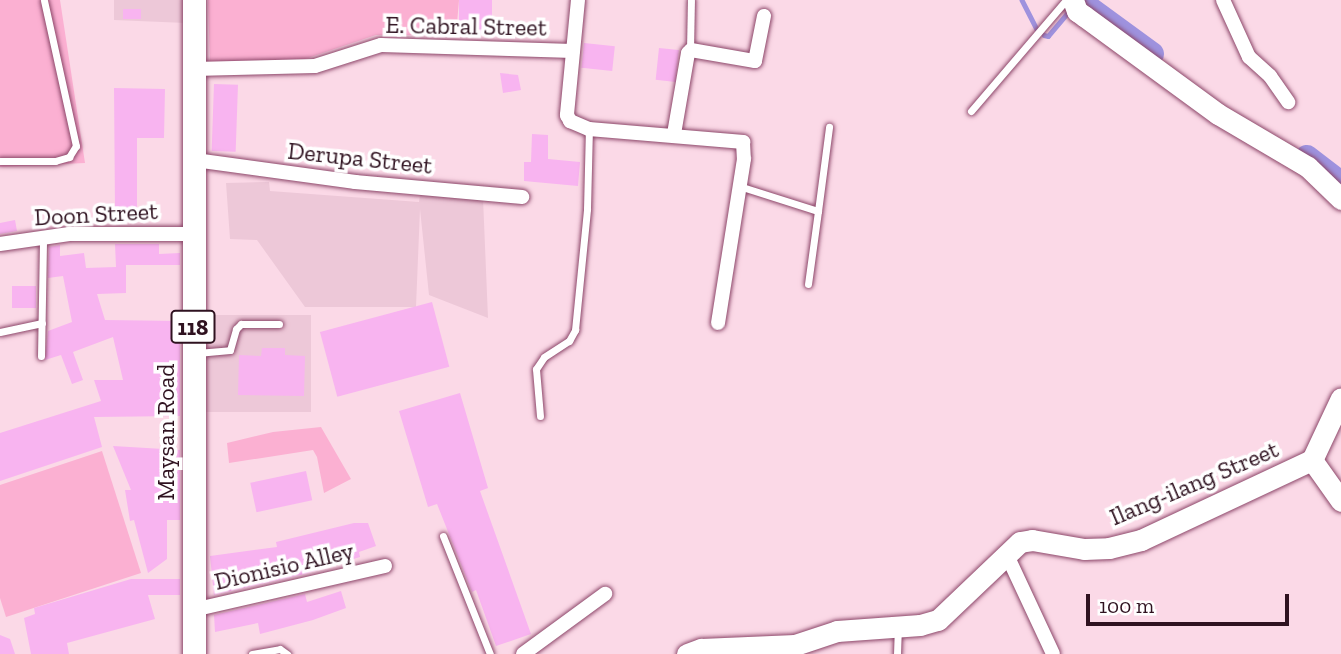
<!DOCTYPE html>
<style>
body{margin:0}
#map{position:relative;width:1341px;height:654px;overflow:hidden;background:#fbd9e7;font-family:"Zilla Slab",serif}
div>[style]{position:absolute}
[style*='--x']{left:calc(var(--x)*1px);top:calc(var(--y)*1px);width:calc(var(--w)*1px);rotate:calc(var(--a)*1deg)}
.built>*{inset:0;background:#edc8d8;transform-origin:0 0}
.green>*{inset:0;background:#fbb0d2}
.stream>*{height:4.5px;margin:-2.25px;padding:0 2.25px;transform-origin:2.25px;border-radius:2.25px;background:#9e92de}
.river>*{height:24px;margin:-12px;padding:0 12px;transform-origin:12px;border-radius:12px;background:#9e92de}
.building>*{inset:0;background:#f8b4f0;transform-origin:0 0}
.roads{filter:drop-shadow(0 0 2px #8c4669) drop-shadow(0 0 2px #8c4669)}
.lane>*{height:7px;margin:-3.5px;padding:0 3.5px;transform-origin:3.5px;border-radius:3.5px;background:#fff}
.street>*{height:14px;margin:-7px;padding:0 7px;transform-origin:7px;border-radius:7px;background:#fff}
.secondary>*{height:21px;margin:-10.5px;padding:0 10.5px;transform-origin:10.5px;border-radius:10.5px;background:#fff}
.primary>*{height:23px;margin:-11.5px;padding:0 11.5px;transform-origin:11.5px;border-radius:11.5px;background:#fff}
span{translate:-50% -50%;white-space:nowrap;text-align:center;line-height:1.15;-webkit-text-stroke:7px #fff;paint-order:stroke}
.shield-label span{padding:2px 5px;background:#fff;border:2px solid;border-radius:5px;-webkit-text-stroke-width:0}
.shield-label{font-size:23px;color:#2f1220;font-weight:700}
.street-label{font-size:24px;color:#2f1220}
.scale{position:absolute;left:1086px;top:594px;width:203px;height:32px;box-sizing:border-box;border:4px solid #2f1220;border-top:0;padding-left:9px;font-size:21px;line-height:24px;white-space:nowrap;color:#2f1220;-webkit-text-stroke:5px #fff;paint-order:stroke}
</style>
<div id="map">
<div class="built">
<i style="clip-path:polygon(114px 0,185px 0,186px 23px,114px 20px)"></i>
<i style="clip-path:polygon(269px 182px,270px 191px,419px 202px,420px 195px,483px 198px,488px 318px,429px 295px,420px 209px,416px 307px,305px 307px,257px 240px,230px 239px,226px 183px)"></i>
<i style="left:201px;top:315px;width:110px;height:97px"></i>
</div>
<div class="green">
<i style="clip-path:polygon(0 0,60px 0,85px 163px,0 167px)"></i>
<i style="clip-path:polygon(208px 0,459px 0,456px 35px,376px 35px,305px 59px,210px 64px)"></i>
<i style="clip-path:polygon(321px 427px,351px 479px,324px 493px,317px 457px,313px 450px,229px 463px,227px 443px,273px 432px)"></i>
<i style="clip-path:polygon(102px 451px,141px 573px,6px 617px,0 598px,0 485px)"></i>
</div>
<div class="stream">
<i style="--x:1022;--y:0;--w:33;--a:63"></i>
<i style="--x:1044;--y:35;--w:4;--a:14"></i>
<i style="--x:1048;--y:36;--w:31;--a:-50"></i>
</div>
<div class="river">
<i style="--x:1085;--y:5;--w:83;--a:36.2"></i>
<i style="--x:1307;--y:157;--w:43;--a:37.4"></i>
</div>
<div class="building">
<i style="left:459px;top:0;width:33px;height:35px"></i>
<i style="left:123px;top:9px;width:18px;height:10px"></i>
<i style="left:584px;top:43px;width:31px;height:25px;rotate:6deg"></i>
<i style="left:659px;top:48px;width:20px;height:32px;rotate:6deg"></i>
<i style="clip-path:polygon(500px 73px,518px 75px,521px 90px,503px 93px)"></i>
<i style="left:214px;top:84px;width:24px;height:67px;rotate:2deg"></i>
<i style="clip-path:polygon(114px 88px,165px 89px,164px 138px,137px 138px,137px 211px,115px 211px)"></i>
<i style="clip-path:polygon(532px 134px,548px 135px,548px 159px,580px 162px,578px 186px,524px 181px,524px 162px,531px 162px)"></i>
<i style="clip-path:polygon(15px 220px,17px 231px,0 234px,0 223px)"></i>
<i style="clip-path:polygon(115px 244px,159px 244px,159px 254px,180px 253px,180px 265px,126px 265px,126px 293px,97px 294px,105px 320px,180px 321px,180px 416px,94px 417px,102px 447px,0 481px,0 433px,101px 401px,94px 380px,123px 380px,113px 337px,73px 352px,83px 380px,72px 384px,61px 355px,45px 360px,48px 331px,72px 322px,63px 276px,48px 278px,49px 247px,60px 245px,60px 256px,84px 253px,86px 268px,116px 267px)"></i>
<i style="left:12px;top:286px;width:24px;height:22px"></i>
<i style="left:432px;top:302px;width:67px;height:116px;rotate:75deg"></i>
<i style="clip-path:polygon(262px 348px,285px 348px,285px 355px,305px 356px,304px 396px,238px 395px,239px 355px,261px 356px)"></i>
<i style="clip-path:polygon(460px 393px,488px 488px,480px 491px,531px 634px,496px 646px,476px 590px,472px 592px,437px 504px,428px 507px,399px 411px)"></i>
<i style="clip-path:polygon(113px 446px,180px 450px,180px 520px,167px 520px,167px 559px,148px 573px,134px 520px,130px 521px,125px 490px,131px 490px)"></i>
<i style="left:306px;top:471px;width:30px;height:57px;rotate:78deg"></i>
<i style="clip-path:polygon(354px 523px,368px 523px,376px 546px,359px 552px,360px 557px,305px 574px,214px 595px,210px 556px,277px 547px,276px 542px)"></i>
<i style="clip-path:polygon(131px 579px,180px 579px,180px 595px,148px 595px,155px 619px,67px 643px,69px 654px,31px 654px,24px 618px,35px 614px,34px 608px)"></i>
<i style="clip-path:polygon(341px 591px,346px 608px,313px 620px,260px 634px,258px 623px,215px 632px,214px 615px,305px 594px,307px 602px)"></i>
<i style="clip-path:polygon(0 635px,10px 639px,15px 654px,0 654px)"></i>
</div>
<div class="roads">
<div class="lane">
<i style="--x:690;--y:50;--w:50;--a:-88.9"></i>
<i style="--x:971;--y:111;--w:146;--a:-49.4"></i>
<i style="--x:0;--y:161;--w:55;--a:0"></i>
<i style="--x:55;--y:161;--w:15;--a:-16"></i>
<i style="--x:69;--y:157;--w:13;--a:-58"></i>
<i style="--x:76;--y:146;--w:149;--a:-102.4"></i>
<i style="--x:739;--y:186;--w:83;--a:17.6"></i>
<i style="--x:818;--y:211;--w:85;--a:-82.5"></i>
<i style="--x:808;--y:284;--w:74;--a:-82.2"></i>
<i style="--x:0;--y:332;--w:43;--a:-12.1"></i>
<i style="--x:197;--y:353;--w:33;--a:-5"></i>
<i style="--x:230;--y:350;--w:22;--a:-74"></i>
<i style="--x:236;--y:329;--w:7;--a:-45"></i>
<i style="--x:241;--y:324;--w:38;--a:0"></i>
<i style="--x:41;--y:356;--w:118;--a:-89"></i>
<i style="--x:540;--y:416;--w:47;--a:-94.9"></i>
<i style="--x:536;--y:369;--w:14;--a:-56"></i>
<i style="--x:544;--y:357;--w:30;--a:-33"></i>
<i style="--x:569;--y:341;--w:13;--a:-61"></i>
<i style="--x:575;--y:330;--w:122;--a:-84.3"></i>
<i style="--x:587;--y:209;--w:80;--a:-88.6"></i>
<i style="--x:443;--y:536;--w:127;--a:68.3"></i>
<i style="--x:252;--y:654;--w:28;--a:-10"></i>
<i style="--x:280;--y:649;--w:9;--a:36"></i>
<i style="--x:897;--y:654;--w:24;--a:-88"></i>
</div>
<div class="street">
<i style="--x:578;--y:0;--w:116;--a:95.5"></i>
<i style="--x:567;--y:115;--w:7;--a:63"></i>
<i style="--x:570;--y:121;--w:21;--a:23"></i>
<i style="--x:589;--y:129;--w:155;--a:4.8"></i>
<i style="--x:743;--y:142;--w:17;--a:87"></i>
<i style="--x:744;--y:159;--w:166;--a:99"></i>
<i style="--x:1223;--y:0;--w:63;--a:65.5"></i>
<i style="--x:1249;--y:57;--w:28;--a:42"></i>
<i style="--x:1270;--y:76;--w:32;--a:55"></i>
<i style="--x:194;--y:69;--w:121;--a:-1.4"></i>
<i style="--x:315;--y:66;--w:69;--a:-17.7"></i>
<i style="--x:381;--y:45;--w:192;--a:1.8"></i>
<i style="--x:674;--y:134;--w:82;--a:-80.2"></i>
<i style="--x:688;--y:53;--w:4;--a:-45"></i>
<i style="--x:691;--y:50;--w:65;--a:9.8"></i>
<i style="--x:755;--y:61;--w:46;--a:-78.7"></i>
<i style="--x:195;--y:160;--w:162;--a:7.8"></i>
<i style="--x:355;--y:182;--w:168;--a:5.1"></i>
<i style="--x:0;--y:244;--w:70;--a:-8.2"></i>
<i style="--x:69;--y:234;--w:126;--a:0"></i>
<i style="--x:1006;--y:553;--w:111;--a:65"></i>
<i style="--x:193;--y:610;--w:197;--a:-12.9"></i>
<i style="--x:523;--y:654;--w:102;--a:-36.2"></i>
</div>
<div class="secondary">
<i style="--x:1073;--y:0;--w:12;--a:70"></i>
<i style="--x:1077;--y:11;--w:9;--a:36"></i>
<i style="--x:1084;--y:16;--w:166;--a:36.2"></i>
<i style="--x:1218;--y:114;--w:104;--a:30.5"></i>
<i style="--x:1308;--y:167;--w:46;--a:44.1"></i>
<i style="--x:1312;--y:460;--w:50;--a:54.7"></i>
<i style="--x:687;--y:654;--w:15;--a:-20"></i>
<i style="--x:701;--y:649;--w:94;--a:-2.4"></i>
<i style="--x:795;--y:645;--w:44;--a:-18.4"></i>
<i style="--x:837;--y:631;--w:83;--a:-4.1"></i>
<i style="--x:920;--y:625;--w:19;--a:-16"></i>
<i style="--x:938;--y:620;--w:113;--a:-43.6"></i>
<i style="--x:1020;--y:542;--w:12;--a:-9"></i>
<i style="--x:1032;--y:540;--w:53;--a:9.8"></i>
<i style="--x:1084;--y:549;--w:25;--a:-2"></i>
<i style="--x:1109;--y:548;--w:33;--a:-14"></i>
<i style="--x:1141;--y:540;--w:189;--a:-25.1"></i>
<i style="--x:1312;--y:460;--w:68;--a:-64.9"></i>
</div>
<div class="primary">
<i style="--x:194;--y:0;--w:654;--a:90"></i>
</div>
</div>
<div class="shield-label">
<span style="left:193px;top:327px">118</span>
</div>
<div class="street-label">
<span style="left:466px;top:26px;rotate:1deg">E. Cabral Street</span>
<span style="left:360px;top:158px;rotate:6deg">Derupa Street</span>
<span style="left:96px;top:214px;rotate:-3deg">Doon Street</span>
<span style="left:166px;top:432px;rotate:-90deg">Maysan Road</span>
<span style="left:1194px;top:483px;rotate:-23deg">Ilang-ilang Street</span>
<span style="left:284px;top:566px;rotate:-13deg">Dionisio Alley</span>
</div>
<div class="scale">100 m</div>
</div>
